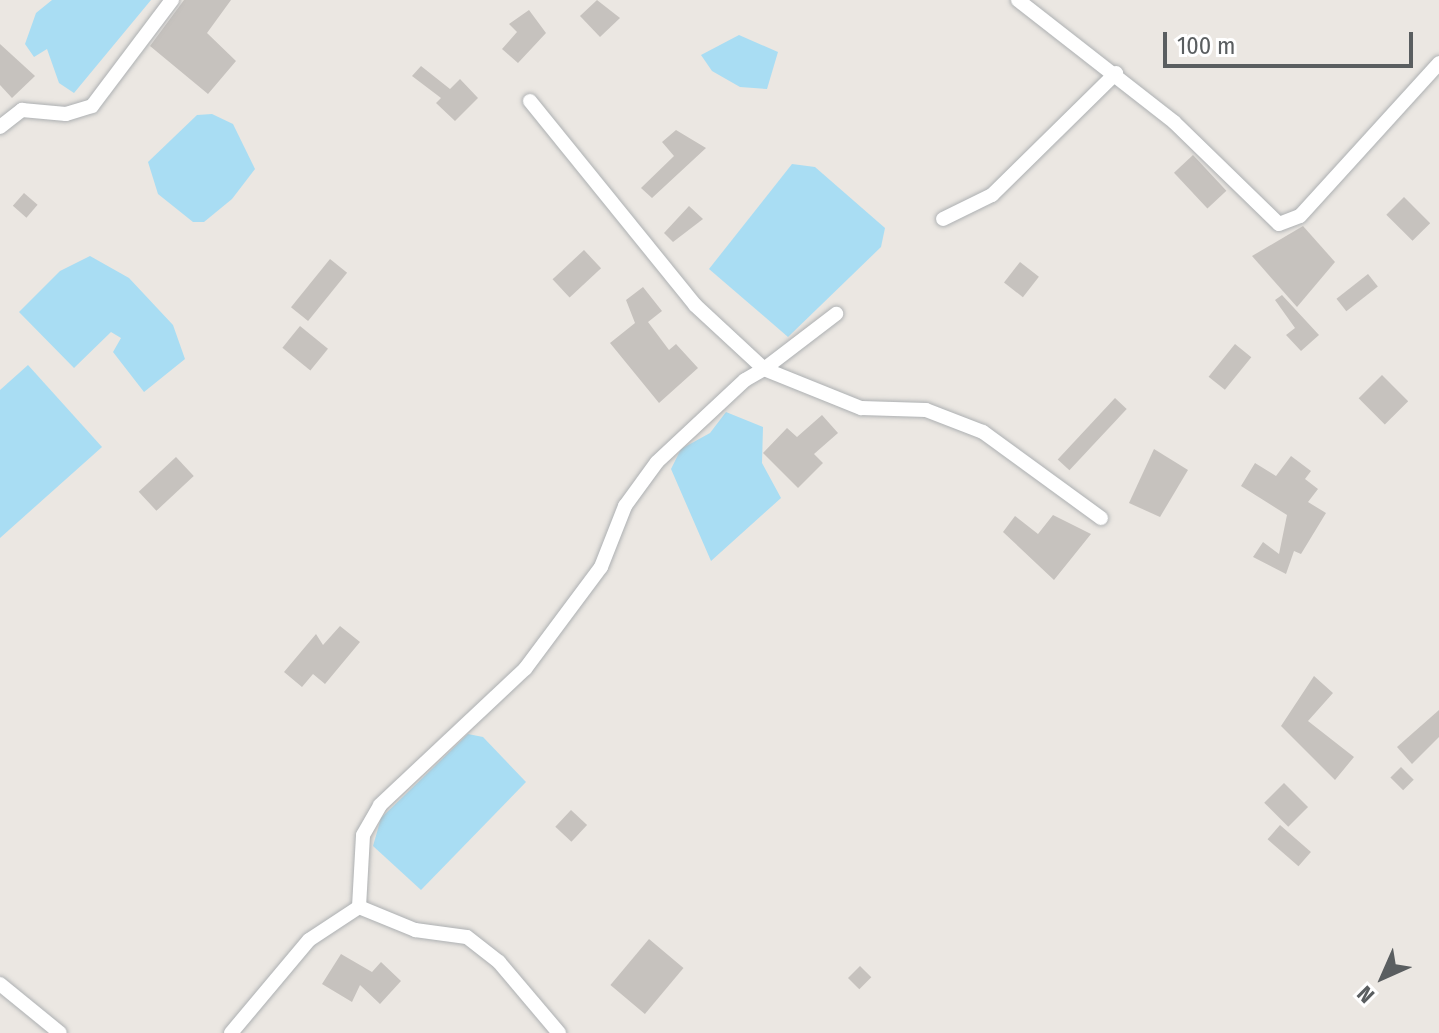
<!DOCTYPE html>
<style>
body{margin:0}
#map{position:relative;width:1439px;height:1033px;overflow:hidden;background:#ebe7e2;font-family:"Fira Sans Condensed",sans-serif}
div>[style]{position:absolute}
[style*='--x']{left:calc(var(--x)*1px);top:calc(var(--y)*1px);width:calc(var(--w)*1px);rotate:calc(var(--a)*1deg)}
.water>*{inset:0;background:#a9ddf3}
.building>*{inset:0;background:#c6c2be;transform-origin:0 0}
.roads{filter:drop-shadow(0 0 2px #adb0b2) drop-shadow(0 0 2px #adb0b2)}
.street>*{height:14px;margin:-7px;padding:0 7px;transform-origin:7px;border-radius:7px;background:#fff}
span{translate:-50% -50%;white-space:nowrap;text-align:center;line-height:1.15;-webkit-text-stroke:8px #fff;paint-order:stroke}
.north{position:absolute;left:1343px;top:937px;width:80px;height:80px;-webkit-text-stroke:6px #fff;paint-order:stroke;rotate:225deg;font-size:22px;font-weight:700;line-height:32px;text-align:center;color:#5a5e60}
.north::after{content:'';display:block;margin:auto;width:28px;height:36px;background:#5a5e60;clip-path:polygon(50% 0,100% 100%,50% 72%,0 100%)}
.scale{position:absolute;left:1163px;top:32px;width:250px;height:36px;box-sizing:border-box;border:4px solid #5a5e60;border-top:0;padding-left:10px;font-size:24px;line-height:28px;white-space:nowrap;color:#5a5e60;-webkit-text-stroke:6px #fff;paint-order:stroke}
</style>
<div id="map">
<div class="water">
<i style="clip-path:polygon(52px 0,151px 0,74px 93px,59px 83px,47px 49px,34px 57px,25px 44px,36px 13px)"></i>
<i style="clip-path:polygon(739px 35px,778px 52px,767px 89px,740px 87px,712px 71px,701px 55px)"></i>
<i style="clip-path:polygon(212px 114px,233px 124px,255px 169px,232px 199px,204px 222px,193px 222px,158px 194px,148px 162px,197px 115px)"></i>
<i style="clip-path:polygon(792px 164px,815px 167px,885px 228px,881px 247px,788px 337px,709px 269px)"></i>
<i style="clip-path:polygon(90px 256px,129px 278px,173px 325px,185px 359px,144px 392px,113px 352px,121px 338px,111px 332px,74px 368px,19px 312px,60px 271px)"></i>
<i style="clip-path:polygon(28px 365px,102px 447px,0 538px,0 390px)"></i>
<i style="clip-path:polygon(726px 412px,763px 427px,762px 463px,781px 498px,711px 561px,671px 469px,681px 449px,710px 433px)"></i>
<i style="clip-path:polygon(468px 734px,483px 737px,526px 782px,421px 890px,373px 846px,381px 818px)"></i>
</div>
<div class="building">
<i style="clip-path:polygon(184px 0,231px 0,207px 33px,236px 61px,208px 94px,150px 46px)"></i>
<i style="clip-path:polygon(597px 0,620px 18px,600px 37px,580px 16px)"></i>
<i style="clip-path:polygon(529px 10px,546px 33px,518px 63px,502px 49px,517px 32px,509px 24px)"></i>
<i style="clip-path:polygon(0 44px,35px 76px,12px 98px,0 85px)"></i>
<i style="clip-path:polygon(421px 66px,450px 89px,460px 79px,478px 98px,455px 121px,436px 103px,441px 98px,412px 76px)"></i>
<i style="clip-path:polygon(676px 130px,706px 148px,652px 198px,641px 188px,674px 156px,662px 142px)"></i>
<i style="left:1193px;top:155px;width:49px;height:26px;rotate:47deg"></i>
<i style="left:24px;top:193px;width:18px;height:17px;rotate:41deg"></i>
<i style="left:1404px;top:197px;width:37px;height:25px;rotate:45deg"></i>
<i style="clip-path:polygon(689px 206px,703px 219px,673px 242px,664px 233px)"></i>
<i style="clip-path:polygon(1303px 226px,1335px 262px,1297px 307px,1252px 256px)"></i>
<i style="left:584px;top:250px;width:25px;height:43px;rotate:47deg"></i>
<i style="left:330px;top:259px;width:22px;height:62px;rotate:39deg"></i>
<i style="left:1020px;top:262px;width:24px;height:26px;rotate:38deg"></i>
<i style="left:1368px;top:274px;width:16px;height:40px;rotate:52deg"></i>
<i style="clip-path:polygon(643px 287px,662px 311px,648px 322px,669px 350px,676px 344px,698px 368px,659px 403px,610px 343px,635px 323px,626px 300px)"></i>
<i style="clip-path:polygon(1282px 295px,1319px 335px,1301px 351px,1286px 335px,1295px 328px,1275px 300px)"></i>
<i style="left:300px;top:326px;width:36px;height:28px;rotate:39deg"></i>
<i style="left:1235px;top:344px;width:21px;height:42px;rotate:39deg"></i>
<i style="left:1382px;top:375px;width:37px;height:33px;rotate:45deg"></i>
<i style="left:1115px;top:398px;width:16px;height:84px;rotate:43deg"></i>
<i style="clip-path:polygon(822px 415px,838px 433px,814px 454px,823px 463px,798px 488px,763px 453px,787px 428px,797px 437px)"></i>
<i style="clip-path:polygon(1154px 449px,1188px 470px,1160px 517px,1129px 503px)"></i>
<i style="clip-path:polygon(1291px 456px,1311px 471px,1305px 479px,1318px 489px,1308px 502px,1326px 513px,1301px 554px,1294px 551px,1286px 574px,1253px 557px,1263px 542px,1279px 554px,1287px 515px,1241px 486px,1255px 463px,1276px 476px)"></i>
<i style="left:176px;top:457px;width:26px;height:51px;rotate:47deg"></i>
<i style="clip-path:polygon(1053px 515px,1091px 534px,1054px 580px,1003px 532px,1015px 516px,1038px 534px)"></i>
<i style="clip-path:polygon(340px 626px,360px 642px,325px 684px,313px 674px,302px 687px,284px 672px,316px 634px,323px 645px)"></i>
<i style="clip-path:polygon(1314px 676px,1333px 693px,1308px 721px,1354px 757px,1335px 780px,1281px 726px)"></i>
<i style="clip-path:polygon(1439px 710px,1439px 737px,1412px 764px,1397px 747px)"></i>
<i style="left:1401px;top:767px;width:18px;height:15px;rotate:45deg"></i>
<i style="left:1284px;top:783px;width:34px;height:28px;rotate:45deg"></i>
<i style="left:571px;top:810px;width:22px;height:23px;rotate:43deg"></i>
<i style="left:1280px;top:825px;width:41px;height:19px;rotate:41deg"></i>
<i style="left:649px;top:939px;width:45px;height:60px;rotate:40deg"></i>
<i style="clip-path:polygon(341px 954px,372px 972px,381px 962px,401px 981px,380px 1004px,360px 985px,352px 1002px,322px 984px)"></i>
<i style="left:860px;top:966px;width:16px;height:17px;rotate:45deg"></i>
</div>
<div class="roads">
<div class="street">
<i style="--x:1018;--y:0;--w:198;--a:38"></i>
<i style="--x:1174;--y:122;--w:146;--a:44.2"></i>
<i style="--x:1279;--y:224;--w:22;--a:-21"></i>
<i style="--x:1300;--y:216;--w:207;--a:-47.7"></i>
<i style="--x:530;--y:101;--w:262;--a:51"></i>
<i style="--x:695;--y:305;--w:94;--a:42.8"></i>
<i style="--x:764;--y:369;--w:91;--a:-37.4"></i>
<i style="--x:0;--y:127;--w:28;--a:-38"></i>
<i style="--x:22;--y:110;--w:44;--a:5.2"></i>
<i style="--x:66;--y:114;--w:27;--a:-17"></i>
<i style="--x:92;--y:106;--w:133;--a:-53"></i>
<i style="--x:943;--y:219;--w:55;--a:-26.1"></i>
<i style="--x:992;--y:195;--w:174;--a:-44.5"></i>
<i style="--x:359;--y:907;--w:61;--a:22.3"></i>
<i style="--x:415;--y:930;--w:52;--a:7.7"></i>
<i style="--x:467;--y:937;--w:41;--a:38"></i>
<i style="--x:499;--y:962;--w:93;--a:49.8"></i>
<i style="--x:0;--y:984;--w:77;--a:39.2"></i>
<i style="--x:231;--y:1033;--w:121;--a:-50"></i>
<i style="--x:309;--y:940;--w:60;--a:-33.4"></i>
<i style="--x:359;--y:907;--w:72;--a:-86.8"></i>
<i style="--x:363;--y:835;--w:34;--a:-60"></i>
<i style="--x:380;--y:805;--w:199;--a:-43.2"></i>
<i style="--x:525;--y:669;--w:127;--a:-53.3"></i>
<i style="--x:601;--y:567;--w:66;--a:-68.5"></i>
<i style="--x:625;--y:506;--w:54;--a:-54"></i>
<i style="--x:657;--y:462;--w:120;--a:-43"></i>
<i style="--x:745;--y:380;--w:22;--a:-30"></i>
<i style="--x:764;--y:369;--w:105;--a:21.9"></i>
<i style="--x:861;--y:408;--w:65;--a:1.8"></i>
<i style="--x:926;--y:410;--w:61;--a:21.1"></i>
<i style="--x:983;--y:432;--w:146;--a:36.1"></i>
</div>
</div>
<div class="north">N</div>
<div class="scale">100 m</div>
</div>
